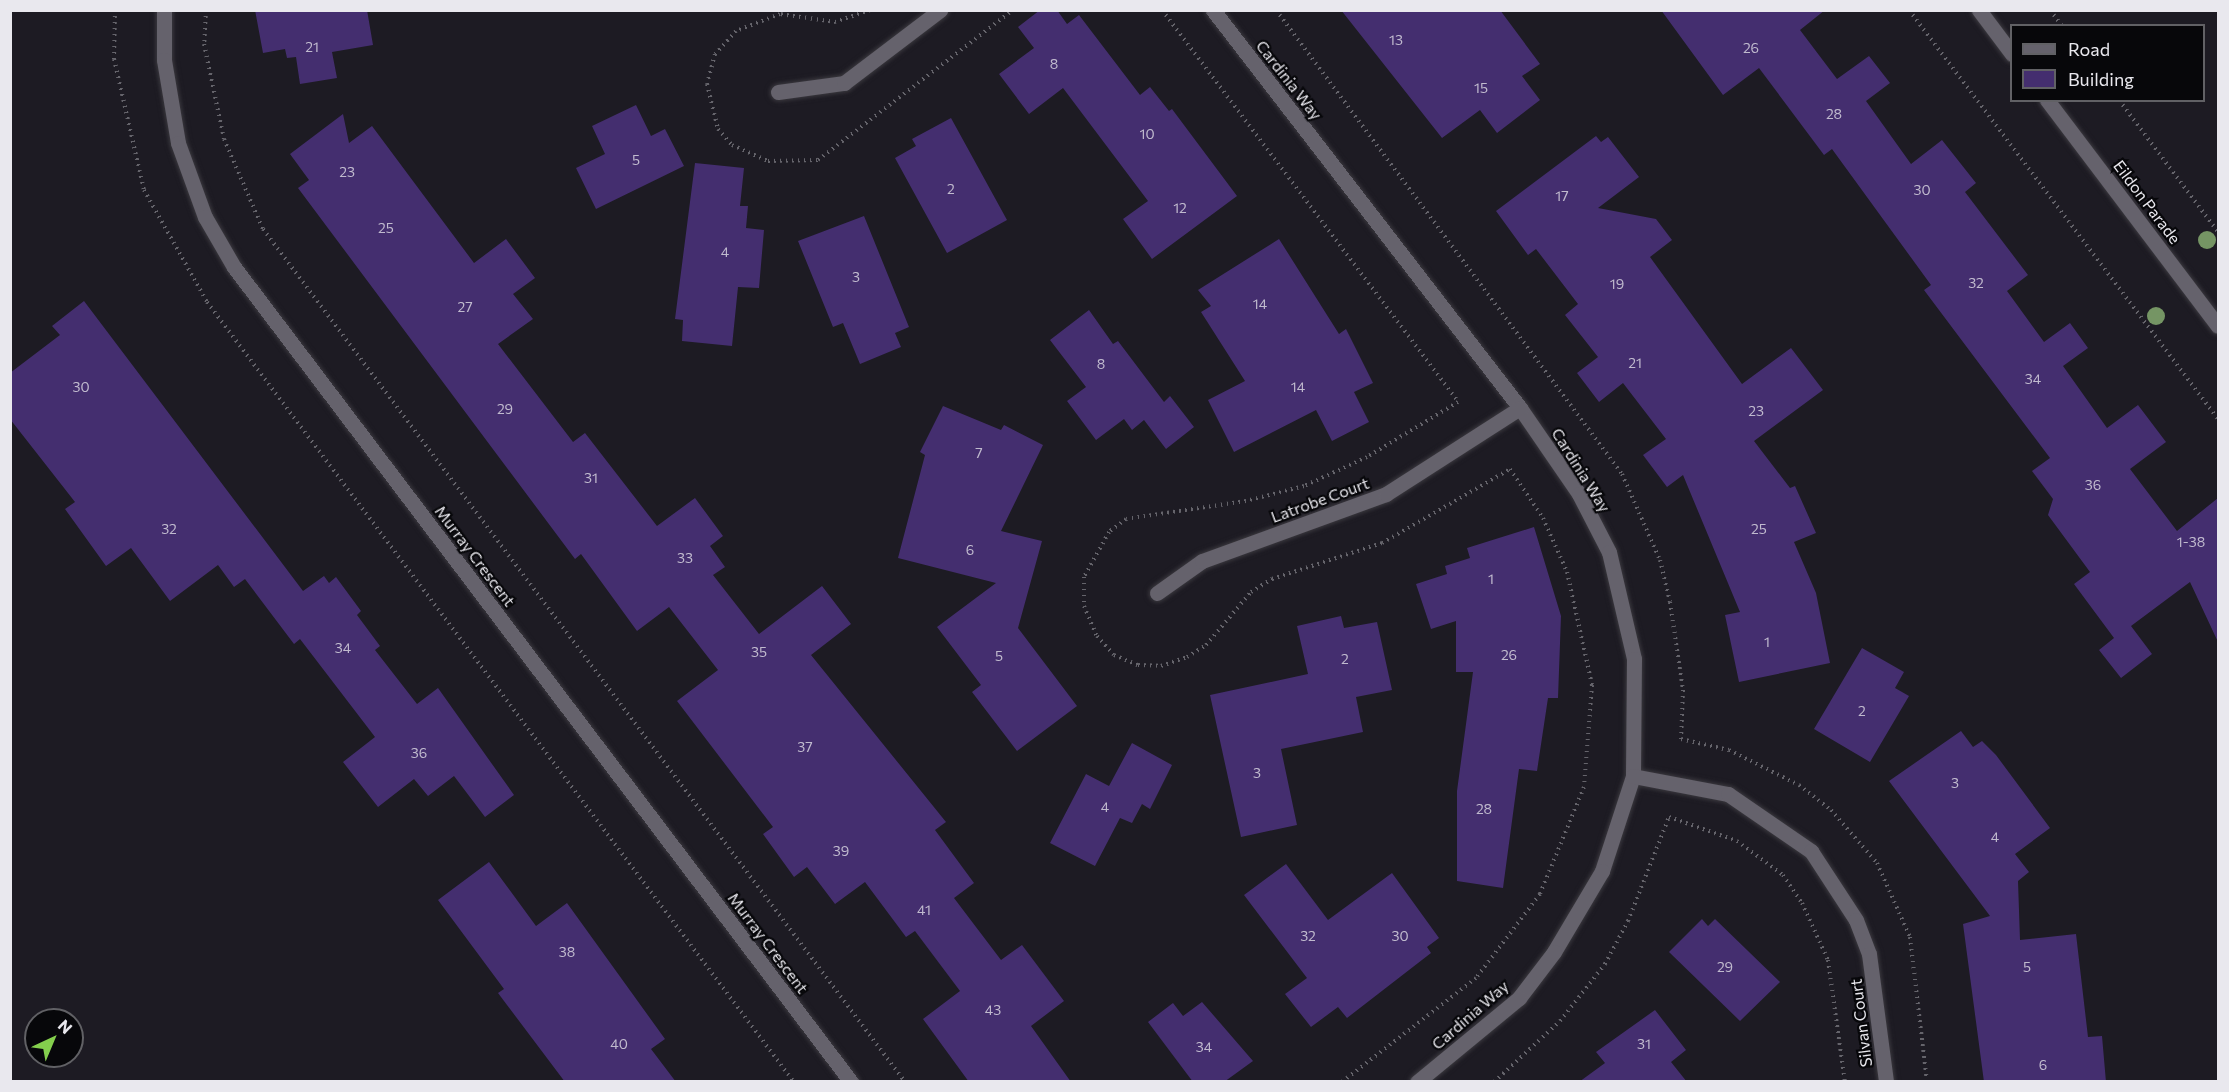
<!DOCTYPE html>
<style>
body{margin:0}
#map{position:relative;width:2229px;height:1092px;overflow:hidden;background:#1d1b23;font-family:Commissioner,sans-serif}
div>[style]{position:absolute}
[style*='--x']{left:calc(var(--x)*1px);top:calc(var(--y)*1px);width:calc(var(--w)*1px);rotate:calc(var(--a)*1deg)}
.building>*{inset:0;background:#442e6f}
.path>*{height:4px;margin-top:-2px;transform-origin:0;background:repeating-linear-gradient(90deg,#65646b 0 1.5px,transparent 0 6px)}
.roads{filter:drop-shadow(0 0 2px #3a383e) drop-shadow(0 0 2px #3a383e)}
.minor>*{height:15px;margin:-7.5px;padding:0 7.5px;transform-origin:7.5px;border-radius:7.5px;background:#65626c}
.trees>*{width:18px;height:18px;margin:-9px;border-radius:50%;background:#759564}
span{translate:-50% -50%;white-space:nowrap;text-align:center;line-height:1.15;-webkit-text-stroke:4.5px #07070a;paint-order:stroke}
.number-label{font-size:14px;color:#c0bace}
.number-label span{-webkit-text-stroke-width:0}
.street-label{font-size:16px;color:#e9e8ee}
.frame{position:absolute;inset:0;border:12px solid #e9e8ee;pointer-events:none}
.legend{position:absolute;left:2010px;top:24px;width:195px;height:78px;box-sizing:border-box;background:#07070a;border:2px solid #616165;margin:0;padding:8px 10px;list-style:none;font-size:18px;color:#e9e8ee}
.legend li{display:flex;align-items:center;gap:12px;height:30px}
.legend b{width:30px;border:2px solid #616165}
.north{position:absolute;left:24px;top:1008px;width:60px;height:60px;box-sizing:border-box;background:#07070a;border:2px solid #616165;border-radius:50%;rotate:44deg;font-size:16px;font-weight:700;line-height:24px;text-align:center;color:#e9e8ee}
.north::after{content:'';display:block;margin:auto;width:21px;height:27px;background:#84cf4d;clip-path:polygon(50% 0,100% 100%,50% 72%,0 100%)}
</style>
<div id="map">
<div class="building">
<i style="clip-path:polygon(255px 10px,367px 10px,373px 45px,332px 52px,337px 78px,300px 84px,296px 57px,287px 58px,285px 49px,263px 53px)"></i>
<i style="clip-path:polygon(1040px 10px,1057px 10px,1067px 24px,1079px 15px,1140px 95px,1150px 87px,1169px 111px,1172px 109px,1237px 196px,1152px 259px,1123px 219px,1148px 201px,1063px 88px,1029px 114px,999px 74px,1034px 48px,1018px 27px)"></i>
<i style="clip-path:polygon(1341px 10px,1500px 10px,1540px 64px,1522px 76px,1540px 100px,1497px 133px,1480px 110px,1442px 138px)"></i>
<i style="clip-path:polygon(1661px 10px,1825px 10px,1800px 30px,1837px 79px,1869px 56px,1890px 83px,1866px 101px,1911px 164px,1942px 140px,1976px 183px,1965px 192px,2028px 275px,2007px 291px,2044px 342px,2070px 323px,2088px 348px,2063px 366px,2107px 428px,2138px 405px,2166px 442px,2130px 469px,2177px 531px,2218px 498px,2218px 642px,2190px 582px,2131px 626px,2152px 654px,2121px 678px,2099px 650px,2114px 638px,2074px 584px,2090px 572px,2048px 515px,2053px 499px,2032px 471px,2050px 458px,1924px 290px,1931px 285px,1832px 149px,1824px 155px,1759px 68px,1723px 95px)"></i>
<i style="clip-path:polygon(636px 105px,651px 136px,665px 129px,684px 166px,596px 209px,576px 168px,605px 154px,592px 126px)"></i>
<i style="clip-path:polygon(343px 114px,349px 143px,372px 126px,474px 263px,506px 239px,535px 278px,513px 294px,533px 319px,498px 344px,573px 442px,585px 433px,657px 526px,695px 498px,723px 536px,710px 546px,725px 567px,713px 575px,759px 634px,822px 586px,851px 624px,811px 655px,946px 822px,935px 830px,974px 883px,954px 898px,1001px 960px,1022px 945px,1064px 1001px,1031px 1026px,1071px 1082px,969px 1082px,923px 1019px,960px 991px,915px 931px,906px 937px,865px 882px,835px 904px,807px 867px,794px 877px,763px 834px,773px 827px,677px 701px,718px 670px,669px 607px,637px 631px,581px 554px,575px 559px,298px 188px,309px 180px,290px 154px)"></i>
<i style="clip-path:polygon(951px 118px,1007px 220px,947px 253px,895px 158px,916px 146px,912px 139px)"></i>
<i style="clip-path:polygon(1596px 136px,1601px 142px,1608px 137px,1639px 177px,1598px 208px,1656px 219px,1672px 240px,1650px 257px,1742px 384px,1791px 348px,1823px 390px,1754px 441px,1790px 488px,1795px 486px,1816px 533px,1794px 542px,1816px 593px,1830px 663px,1739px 682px,1725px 615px,1740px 612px,1683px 475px,1667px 487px,1643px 455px,1666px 439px,1623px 383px,1599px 402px,1577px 373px,1598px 357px,1565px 315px,1578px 304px,1536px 249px,1528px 255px,1496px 211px)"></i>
<i style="clip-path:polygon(695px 163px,744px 168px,740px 206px,748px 206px,746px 228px,764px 230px,759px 288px,738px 287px,732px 346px,682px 341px,683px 320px,675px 319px)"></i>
<i style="clip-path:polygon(864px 216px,909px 327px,895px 333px,901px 347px,860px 364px,843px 323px,833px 327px,798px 241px)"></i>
<i style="clip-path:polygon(1279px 239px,1339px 334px,1346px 329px,1373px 383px,1354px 392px,1369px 422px,1332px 441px,1316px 410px,1234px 452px,1208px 400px,1245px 381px,1201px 312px,1211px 306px,1198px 290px)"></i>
<i style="clip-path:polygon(84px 301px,303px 591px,324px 576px,329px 583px,336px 577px,361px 611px,357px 615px,380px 646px,375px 650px,417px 704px,438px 688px,514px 795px,485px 817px,454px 776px,428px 796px,414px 779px,378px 807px,343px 762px,375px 737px,300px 639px,294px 644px,245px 579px,234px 587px,218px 565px,170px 601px,131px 548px,106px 566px,65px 509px,75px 502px,10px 419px,10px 373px,60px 335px,52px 326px)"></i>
<i style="clip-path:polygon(1089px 310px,1113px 344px,1118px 341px,1164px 402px,1170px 396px,1194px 427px,1166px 449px,1144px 420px,1132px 430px,1124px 419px,1096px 440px,1067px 401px,1086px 387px,1050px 340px)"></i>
<i style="clip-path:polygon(943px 406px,1001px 430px,1004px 425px,1043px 445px,1001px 531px,1042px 541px,1018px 628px,1077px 706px,1017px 751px,972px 692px,981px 685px,937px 627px,996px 583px,898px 558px,925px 455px,920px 452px)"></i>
<i style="clip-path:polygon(1534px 527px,1561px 616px,1558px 698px,1548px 698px,1537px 771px,1519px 769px,1503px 888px,1457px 881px,1457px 791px,1473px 672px,1456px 672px,1456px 621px,1431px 629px,1416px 584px,1447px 574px,1445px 566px,1470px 558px,1467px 548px)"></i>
<i style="clip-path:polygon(1341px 616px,1344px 628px,1377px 622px,1392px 690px,1356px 697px,1363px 732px,1281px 749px,1297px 825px,1241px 837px,1210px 695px,1308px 674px,1297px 626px)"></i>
<i style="clip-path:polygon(1862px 648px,1904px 672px,1895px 688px,1909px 696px,1870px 762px,1814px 729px)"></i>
<i style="clip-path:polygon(1961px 731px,1973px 747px,1982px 741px,1996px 755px,2050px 828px,2015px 854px,2029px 872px,2018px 881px,2020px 940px,2076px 934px,2088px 1037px,2102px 1036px,2106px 1082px,1984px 1082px,1963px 924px,1990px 916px,1889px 781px)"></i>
<i style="clip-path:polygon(1132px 743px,1172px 765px,1150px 809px,1142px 804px,1132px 823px,1120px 818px,1095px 866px,1050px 843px,1086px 774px,1109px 786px)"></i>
<i style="clip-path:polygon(489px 862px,536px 926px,567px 903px,665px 1039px,651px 1049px,676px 1082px,565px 1082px,498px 993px,504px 989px,438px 900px)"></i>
<i style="clip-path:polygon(1286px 864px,1328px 920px,1392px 873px,1439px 938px,1427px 947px,1431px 953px,1347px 1018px,1338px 1007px,1311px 1027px,1285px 994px,1307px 978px,1244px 895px)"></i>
<i style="clip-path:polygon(1702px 919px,1708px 926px,1715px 919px,1780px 982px,1740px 1021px,1669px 952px)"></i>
<i style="clip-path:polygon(1202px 1002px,1253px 1061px,1224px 1082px,1193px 1082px,1148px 1022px,1173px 1003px,1183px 1016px)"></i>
<i style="clip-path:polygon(1655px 1010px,1686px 1050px,1671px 1062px,1687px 1082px,1579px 1082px,1605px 1063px,1596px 1052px)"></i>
</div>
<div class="path">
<i style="--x:115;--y:10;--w:49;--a:91.2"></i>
<i style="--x:114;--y:59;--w:134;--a:77.1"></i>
<i style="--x:144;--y:190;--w:129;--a:60.6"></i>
<i style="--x:207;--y:302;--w:976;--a:53.04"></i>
<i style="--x:206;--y:10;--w:34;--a:93"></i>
<i style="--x:204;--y:44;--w:97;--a:78.1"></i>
<i style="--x:224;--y:139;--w:98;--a:66.6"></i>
<i style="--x:263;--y:229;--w:1068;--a:53.03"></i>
<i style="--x:870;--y:10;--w:36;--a:161"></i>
<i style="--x:836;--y:22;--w:57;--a:-171.9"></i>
<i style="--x:780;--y:14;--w:47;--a:158.9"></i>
<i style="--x:736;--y:31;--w:31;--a:132"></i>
<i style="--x:715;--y:54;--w:31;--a:105"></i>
<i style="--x:707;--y:84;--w:46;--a:76.3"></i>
<i style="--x:718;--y:129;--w:21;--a:49"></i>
<i style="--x:732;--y:145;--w:39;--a:24"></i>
<i style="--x:768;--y:161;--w:50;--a:-1.1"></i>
<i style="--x:818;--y:160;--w:246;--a:-37.6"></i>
<i style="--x:1162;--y:10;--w:491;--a:52.9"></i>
<i style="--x:1458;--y:402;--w:106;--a:148.9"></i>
<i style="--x:1367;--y:457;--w:69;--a:155.3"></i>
<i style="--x:1304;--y:486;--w:60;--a:165.5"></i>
<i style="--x:1246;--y:501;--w:121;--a:171.5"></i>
<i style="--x:1126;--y:519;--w:21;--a:143"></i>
<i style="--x:1109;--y:532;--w:51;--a:119.1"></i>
<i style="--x:1084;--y:577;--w:29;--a:90"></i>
<i style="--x:1084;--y:606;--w:33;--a:67"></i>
<i style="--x:1097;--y:636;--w:25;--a:48"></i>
<i style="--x:1114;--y:655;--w:26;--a:23"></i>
<i style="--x:1138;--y:665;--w:23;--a:2"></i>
<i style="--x:1161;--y:666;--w:28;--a:-19"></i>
<i style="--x:1187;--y:657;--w:22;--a:-32"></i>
<i style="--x:1206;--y:645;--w:70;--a:-49.7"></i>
<i style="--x:1251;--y:592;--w:25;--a:-32"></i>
<i style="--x:1272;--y:579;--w:116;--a:-18.1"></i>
<i style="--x:1382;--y:543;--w:148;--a:-30"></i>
<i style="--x:1510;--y:469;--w:59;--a:56"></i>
<i style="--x:1543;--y:518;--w:59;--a:66"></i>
<i style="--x:1567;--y:572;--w:116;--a:77.5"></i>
<i style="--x:1592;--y:685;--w:102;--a:94.5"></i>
<i style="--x:1584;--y:787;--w:116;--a:112.4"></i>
<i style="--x:1540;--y:894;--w:106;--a:127.3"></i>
<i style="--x:1476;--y:978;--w:170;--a:142.2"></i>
<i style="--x:1276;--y:10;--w:579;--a:53.29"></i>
<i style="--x:1622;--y:474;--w:94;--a:66.2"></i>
<i style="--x:1660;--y:560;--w:43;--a:76.6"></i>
<i style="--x:1670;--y:602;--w:89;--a:81.6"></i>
<i style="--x:1683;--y:690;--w:49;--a:92.3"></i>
<i style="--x:1681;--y:739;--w:49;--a:12.9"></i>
<i style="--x:1729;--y:750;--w:78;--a:26.6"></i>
<i style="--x:1799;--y:785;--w:41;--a:38"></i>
<i style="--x:1831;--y:810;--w:70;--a:49"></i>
<i style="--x:1877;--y:863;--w:81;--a:66"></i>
<i style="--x:1910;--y:937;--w:146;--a:83.3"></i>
<i style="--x:1909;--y:10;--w:513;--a:52.93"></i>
<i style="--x:2050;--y:10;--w:20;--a:53"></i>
<i style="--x:2119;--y:100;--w:165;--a:53.1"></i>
<i style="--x:1494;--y:1082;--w:90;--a:-42.7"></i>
<i style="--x:1560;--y:1021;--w:73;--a:-51.7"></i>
<i style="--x:1605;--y:964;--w:49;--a:-61.9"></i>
<i style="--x:1628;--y:921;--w:112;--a:-68.5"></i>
<i style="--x:1669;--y:817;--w:72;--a:19.4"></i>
<i style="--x:1737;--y:841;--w:57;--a:36.5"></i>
<i style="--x:1783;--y:875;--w:34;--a:56"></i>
<i style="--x:1802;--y:903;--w:63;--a:65.5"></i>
<i style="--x:1828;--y:960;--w:123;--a:82.1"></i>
</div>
<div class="roads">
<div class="minor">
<i style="--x:164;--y:10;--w:50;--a:90"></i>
<i style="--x:164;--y:60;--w:84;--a:80.4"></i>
<i style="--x:178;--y:143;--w:79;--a:70"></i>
<i style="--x:205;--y:217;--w:58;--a:59.9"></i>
<i style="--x:234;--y:267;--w:1022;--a:52.87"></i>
<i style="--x:1213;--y:10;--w:503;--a:52.35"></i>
<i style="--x:1520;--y:408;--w:104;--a:55.5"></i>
<i style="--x:1579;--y:494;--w:65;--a:62.7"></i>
<i style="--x:1609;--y:552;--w:110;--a:76.8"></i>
<i style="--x:1634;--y:659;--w:117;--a:90.5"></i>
<i style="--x:1633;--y:776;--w:100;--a:108.1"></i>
<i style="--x:1602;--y:871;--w:94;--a:120.7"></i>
<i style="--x:1554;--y:952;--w:58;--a:127.3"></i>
<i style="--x:1519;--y:998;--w:132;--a:140.5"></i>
<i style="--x:1979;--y:10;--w:55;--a:53.1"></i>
<i style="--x:778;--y:92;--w:67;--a:-7.8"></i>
<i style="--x:844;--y:83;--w:121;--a:-37.2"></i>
<i style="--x:2047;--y:100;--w:283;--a:52.9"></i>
<i style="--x:1157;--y:593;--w:55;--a:-35.4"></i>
<i style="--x:1202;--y:561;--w:196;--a:-20"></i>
<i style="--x:1386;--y:494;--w:159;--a:-32.7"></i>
<i style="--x:1633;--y:776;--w:97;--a:10.7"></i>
<i style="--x:1728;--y:794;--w:101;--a:34.5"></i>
<i style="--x:1811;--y:851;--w:82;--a:56.9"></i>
<i style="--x:1856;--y:920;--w:36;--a:69"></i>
<i style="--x:1869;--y:954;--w:129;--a:82.4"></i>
</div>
</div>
<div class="trees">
<i style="left:2207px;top:240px"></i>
<i style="left:2156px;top:316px"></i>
</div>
<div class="number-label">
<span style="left:1396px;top:40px">13</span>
<span style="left:312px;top:47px">21</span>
<span style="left:1751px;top:48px">26</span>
<span style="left:1054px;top:64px">8</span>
<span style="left:1481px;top:88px">15</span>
<span style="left:1834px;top:114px">28</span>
<span style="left:1147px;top:134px">10</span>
<span style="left:636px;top:160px">5</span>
<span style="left:347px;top:172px">23</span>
<span style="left:951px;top:189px">2</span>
<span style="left:1922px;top:190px">30</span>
<span style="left:1562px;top:196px">17</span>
<span style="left:1180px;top:208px">12</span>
<span style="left:386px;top:228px">25</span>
<span style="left:725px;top:252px">4</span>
<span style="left:856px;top:277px">3</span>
<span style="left:1976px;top:283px">32</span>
<span style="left:1617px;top:284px">19</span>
<span style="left:1260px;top:304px">14</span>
<span style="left:465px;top:307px">27</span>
<span style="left:1635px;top:363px">21</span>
<span style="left:1101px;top:364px">8</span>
<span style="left:2033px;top:379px">34</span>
<span style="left:81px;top:387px">30</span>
<span style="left:1298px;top:387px">14</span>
<span style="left:505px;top:409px">29</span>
<span style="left:1756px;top:411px">23</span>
<span style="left:979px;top:453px">7</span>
<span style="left:591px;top:478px">31</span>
<span style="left:2093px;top:485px">36</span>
<span style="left:169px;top:529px">32</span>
<span style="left:1759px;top:529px">25</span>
<span style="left:2191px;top:542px">1-38</span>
<span style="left:970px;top:550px">6</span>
<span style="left:685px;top:558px">33</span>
<span style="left:1491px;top:579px">1</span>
<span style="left:1767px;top:642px">1</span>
<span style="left:343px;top:648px">34</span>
<span style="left:759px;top:652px">35</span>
<span style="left:1509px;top:655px">26</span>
<span style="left:999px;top:656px">5</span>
<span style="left:1345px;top:659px">2</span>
<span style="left:1862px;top:711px">2</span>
<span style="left:805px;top:747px">37</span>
<span style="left:419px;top:753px">36</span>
<span style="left:1257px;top:773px">3</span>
<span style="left:1955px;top:783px">3</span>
<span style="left:1105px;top:807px">4</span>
<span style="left:1484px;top:809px">28</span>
<span style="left:1995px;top:837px">4</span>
<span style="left:841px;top:851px">39</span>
<span style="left:924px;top:910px">41</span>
<span style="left:1308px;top:936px">32</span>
<span style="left:1400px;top:936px">30</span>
<span style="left:567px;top:952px">38</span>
<span style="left:1725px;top:967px">29</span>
<span style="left:2027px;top:967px">5</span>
<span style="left:993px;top:1010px">43</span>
<span style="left:619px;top:1044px">40</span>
<span style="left:1644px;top:1044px">31</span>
<span style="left:1204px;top:1047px">34</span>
<span style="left:2043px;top:1065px">6</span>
</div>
<div class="street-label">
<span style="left:1289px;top:80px;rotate:52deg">Cardinia Way</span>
<span style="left:2147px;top:202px;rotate:53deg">Eildon Parade</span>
<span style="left:1581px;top:470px;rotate:58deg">Cardinia Way</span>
<span style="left:1320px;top:500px;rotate:-20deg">Latrobe Court</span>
<span style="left:475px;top:556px;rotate:53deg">Murray Crescent</span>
<span style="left:768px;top:943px;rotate:53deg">Murray Crescent</span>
<span style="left:1470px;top:1015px;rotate:-41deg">Cardinia Way</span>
<span style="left:1861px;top:1023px;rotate:-97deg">Silvan Court</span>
</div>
<div class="frame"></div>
<ul class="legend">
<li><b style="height:8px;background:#65626c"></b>Road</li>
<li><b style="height:16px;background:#442e6f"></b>Building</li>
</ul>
<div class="north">N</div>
</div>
